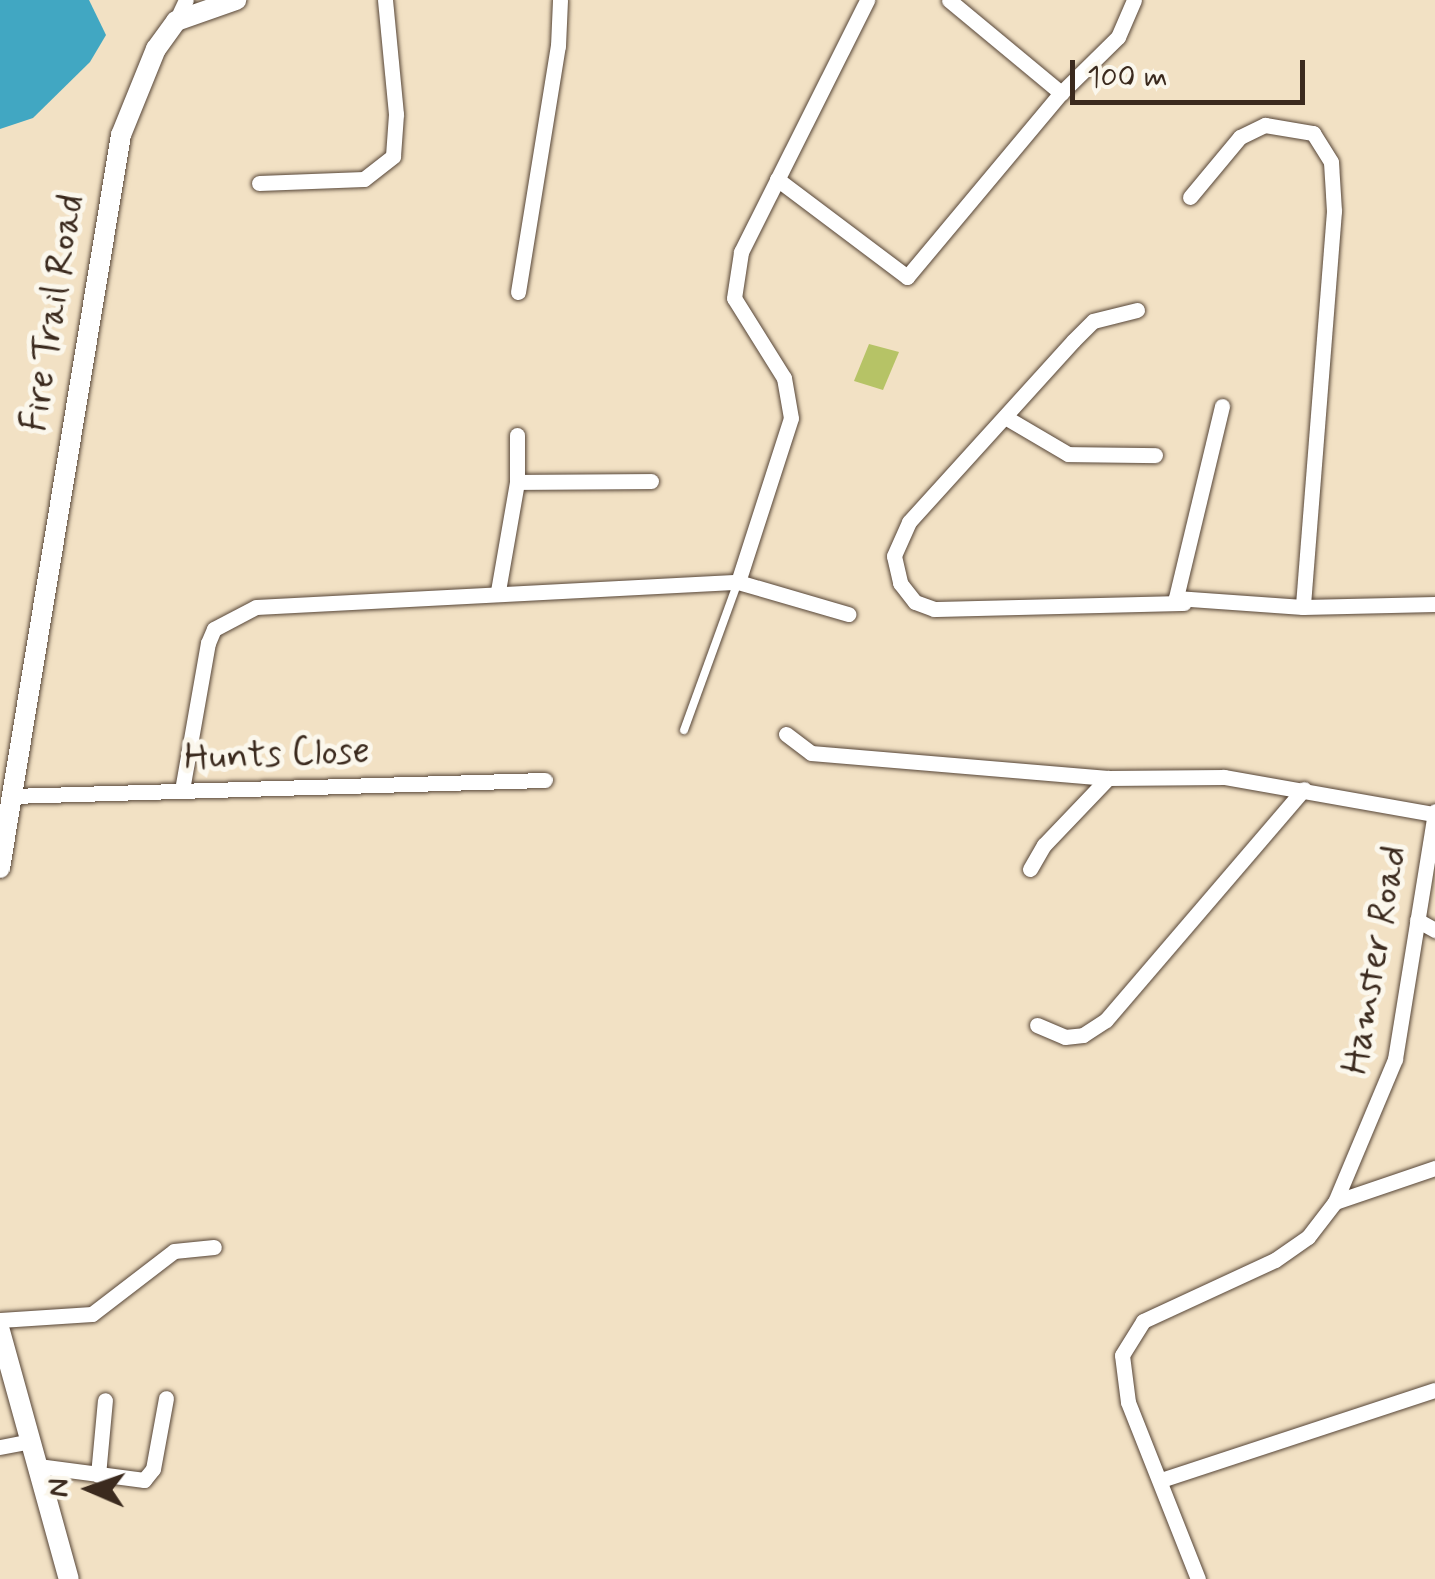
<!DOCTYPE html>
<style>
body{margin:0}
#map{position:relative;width:1435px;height:1579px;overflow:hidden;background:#f2e1c4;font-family:Mynerve,sans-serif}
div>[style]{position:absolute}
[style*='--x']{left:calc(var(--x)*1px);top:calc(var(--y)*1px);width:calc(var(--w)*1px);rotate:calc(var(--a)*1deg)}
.green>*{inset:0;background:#b6c366}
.water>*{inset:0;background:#41a7c2}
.roads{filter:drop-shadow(0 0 2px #564537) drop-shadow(0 0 2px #564537)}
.service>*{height:8px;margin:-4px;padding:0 4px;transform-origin:4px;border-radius:4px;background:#fff}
.minor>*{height:15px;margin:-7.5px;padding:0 7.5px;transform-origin:7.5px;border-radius:7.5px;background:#fff}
.tertiary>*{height:20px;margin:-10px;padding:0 10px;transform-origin:10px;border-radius:10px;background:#fff}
span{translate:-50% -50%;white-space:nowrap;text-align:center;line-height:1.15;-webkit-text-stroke:10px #fbf7ec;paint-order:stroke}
.street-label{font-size:38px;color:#3b2a1e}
.north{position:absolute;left:40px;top:1439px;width:100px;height:100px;-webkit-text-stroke:8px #fbf7ec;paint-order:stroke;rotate:272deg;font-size:28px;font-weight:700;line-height:40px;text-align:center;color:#3b2a1e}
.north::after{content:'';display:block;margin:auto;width:35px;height:45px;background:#3b2a1e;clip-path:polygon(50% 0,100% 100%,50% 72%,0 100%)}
.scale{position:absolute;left:1070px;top:60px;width:235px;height:45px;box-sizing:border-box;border:5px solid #3b2a1e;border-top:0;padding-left:12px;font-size:30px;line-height:35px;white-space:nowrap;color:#3b2a1e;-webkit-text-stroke:8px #fbf7ec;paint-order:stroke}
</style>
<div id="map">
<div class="green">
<i style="clip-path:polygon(869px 344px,899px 352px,883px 390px,854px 381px)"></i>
</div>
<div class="water">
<i style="clip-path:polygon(0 0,89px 0,106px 35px,90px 62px,33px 118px,0 129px)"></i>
</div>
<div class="roads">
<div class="service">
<i style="--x:684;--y:730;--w:155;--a:-70"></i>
</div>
<div class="minor">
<i style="--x:949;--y:0;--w:146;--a:39.7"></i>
<i style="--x:176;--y:21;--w:23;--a:-65"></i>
<i style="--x:777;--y:179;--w:163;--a:37"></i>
<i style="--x:907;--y:277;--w:240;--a:-50.1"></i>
<i style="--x:1061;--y:93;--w:80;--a:-44.5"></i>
<i style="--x:1118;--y:37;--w:40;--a:-66.6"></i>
<i style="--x:259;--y:183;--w:105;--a:-2.2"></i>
<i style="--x:364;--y:179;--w:37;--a:-38"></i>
<i style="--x:393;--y:156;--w:42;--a:-85.9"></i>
<i style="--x:396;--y:114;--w:115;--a:-95.5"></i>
<i style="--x:1190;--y:197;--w:78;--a:-50.2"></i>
<i style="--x:1240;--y:137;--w:28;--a:-26"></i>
<i style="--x:1265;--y:125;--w:49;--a:9.5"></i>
<i style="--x:1313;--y:133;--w:34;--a:58"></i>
<i style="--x:1331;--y:162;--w:49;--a:86.5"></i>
<i style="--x:1334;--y:211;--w:397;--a:94.5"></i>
<i style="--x:518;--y:292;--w:249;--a:-80.8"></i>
<i style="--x:558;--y:46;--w:46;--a:-87.5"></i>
<i style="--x:1137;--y:310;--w:45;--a:166"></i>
<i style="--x:1093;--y:321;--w:28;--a:135"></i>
<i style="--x:1073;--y:341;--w:244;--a:132.2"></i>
<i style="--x:909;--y:522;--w:37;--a:114"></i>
<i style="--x:894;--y:556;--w:28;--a:77"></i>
<i style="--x:900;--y:583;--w:24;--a:52"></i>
<i style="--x:915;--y:602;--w:20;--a:20"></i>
<i style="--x:934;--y:609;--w:250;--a:-1.4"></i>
<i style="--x:1222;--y:406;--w:197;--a:103.5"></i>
<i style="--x:1176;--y:598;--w:127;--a:4.1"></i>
<i style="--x:1303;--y:607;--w:132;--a:-1.3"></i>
<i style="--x:1005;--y:417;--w:73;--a:30.4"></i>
<i style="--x:1068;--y:454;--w:87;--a:0.7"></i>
<i style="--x:517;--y:482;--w:47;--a:-90"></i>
<i style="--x:738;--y:582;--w:172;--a:-72.1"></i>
<i style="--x:791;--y:418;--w:41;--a:-99.9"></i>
<i style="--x:784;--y:378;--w:94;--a:-122"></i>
<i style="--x:734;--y:298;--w:47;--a:-81.3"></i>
<i style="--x:741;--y:252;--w:282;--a:-63.4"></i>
<i style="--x:498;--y:591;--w:111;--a:-80.1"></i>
<i style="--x:517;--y:482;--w:134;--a:-0.4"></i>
<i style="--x:786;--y:734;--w:31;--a:37"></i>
<i style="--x:811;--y:753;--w:298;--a:4.8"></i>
<i style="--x:1108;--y:778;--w:116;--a:-0.5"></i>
<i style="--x:1224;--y:777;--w:213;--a:10"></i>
<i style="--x:182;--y:790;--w:149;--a:-80"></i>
<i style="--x:208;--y:643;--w:15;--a:-67"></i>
<i style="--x:214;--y:629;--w:47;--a:-27.6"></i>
<i style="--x:256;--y:607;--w:483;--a:-3"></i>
<i style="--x:738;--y:582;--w:115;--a:16.2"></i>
<i style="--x:11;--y:796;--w:534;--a:-1.72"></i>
<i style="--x:1030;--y:869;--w:28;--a:-60"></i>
<i style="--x:1044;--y:845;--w:93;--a:-46.3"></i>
<i style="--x:1417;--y:920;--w:21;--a:29"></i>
<i style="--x:1037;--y:1025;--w:30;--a:23"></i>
<i style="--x:1065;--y:1037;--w:18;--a:-6"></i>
<i style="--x:1083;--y:1035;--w:27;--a:-33"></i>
<i style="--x:1106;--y:1020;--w:304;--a:-49.4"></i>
<i style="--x:1335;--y:1202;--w:106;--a:-18.8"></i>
<i style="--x:0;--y:1320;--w:92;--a:-3.7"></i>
<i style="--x:92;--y:1314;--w:103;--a:-37.5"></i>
<i style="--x:174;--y:1251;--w:40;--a:-5.7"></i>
<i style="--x:0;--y:1447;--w:31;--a:-11"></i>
<i style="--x:38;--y:1466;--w:107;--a:7.5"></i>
<i style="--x:144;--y:1480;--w:14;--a:-51"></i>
<i style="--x:153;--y:1469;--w:72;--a:-79.6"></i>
<i style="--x:98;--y:1475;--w:75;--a:-84.7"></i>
<i style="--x:1161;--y:1480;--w:288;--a:-18.2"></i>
<i style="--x:1198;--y:1579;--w:190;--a:-111.6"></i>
<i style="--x:1128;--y:1402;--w:47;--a:-97.3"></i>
<i style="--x:1122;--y:1355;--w:40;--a:-58"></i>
<i style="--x:1143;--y:1321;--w:145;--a:-24.8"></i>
<i style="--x:1275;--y:1260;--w:40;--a:-34.9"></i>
<i style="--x:1308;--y:1237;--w:44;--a:-52.4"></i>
<i style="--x:1335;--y:1202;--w:155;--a:-67.2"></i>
<i style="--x:1395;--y:1059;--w:251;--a:-80.8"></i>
</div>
<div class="tertiary">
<i style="--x:0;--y:868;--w:743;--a:-80.63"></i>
<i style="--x:121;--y:135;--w:93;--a:-67.9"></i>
<i style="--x:156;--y:49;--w:34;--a:-54"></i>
<i style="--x:176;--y:21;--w:64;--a:-19.3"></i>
<i style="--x:0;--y:1331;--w:257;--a:74.5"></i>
</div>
</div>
<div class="street-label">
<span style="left:53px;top:313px;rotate:-81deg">Fire Trail Road</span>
<span style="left:277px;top:755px;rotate:-2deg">Hunts Close</span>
<span style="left:1375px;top:960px;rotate:-80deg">Hamster Road</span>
</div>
<div class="north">N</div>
<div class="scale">100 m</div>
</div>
